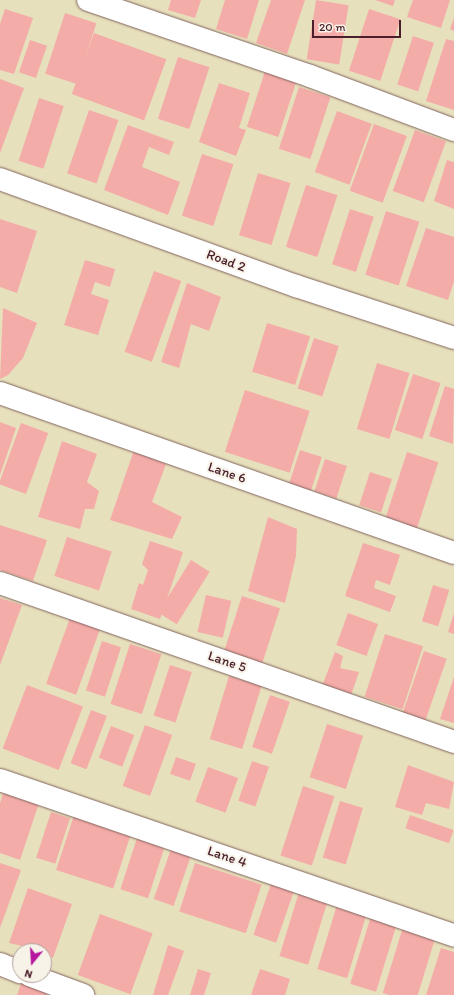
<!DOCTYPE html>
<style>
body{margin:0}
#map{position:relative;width:454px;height:995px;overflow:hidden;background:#e7e0bc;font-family:Itim,sans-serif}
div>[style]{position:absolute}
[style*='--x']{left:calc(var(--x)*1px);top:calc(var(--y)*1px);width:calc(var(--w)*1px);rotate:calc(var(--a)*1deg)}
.building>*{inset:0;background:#f4aca8;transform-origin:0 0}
.roads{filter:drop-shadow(0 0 1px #81635e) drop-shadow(0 0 1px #81635e)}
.minor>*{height:22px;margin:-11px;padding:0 11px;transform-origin:11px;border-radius:11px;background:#fff}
span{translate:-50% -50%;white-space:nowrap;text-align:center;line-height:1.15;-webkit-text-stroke:4px #f7f3e8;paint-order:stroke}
.street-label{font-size:14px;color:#4a1f2b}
.north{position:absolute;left:12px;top:943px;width:40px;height:40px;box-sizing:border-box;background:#f7f3e8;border:1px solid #b29e9c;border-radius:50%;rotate:198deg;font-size:11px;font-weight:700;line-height:16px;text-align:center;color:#4a1f2b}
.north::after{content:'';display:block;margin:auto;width:14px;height:18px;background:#b5179e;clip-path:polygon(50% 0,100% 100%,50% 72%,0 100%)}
.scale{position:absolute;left:312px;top:20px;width:89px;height:18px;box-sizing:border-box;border:2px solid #4a1f2b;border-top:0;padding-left:5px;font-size:12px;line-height:14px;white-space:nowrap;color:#4a1f2b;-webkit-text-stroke:3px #f7f3e8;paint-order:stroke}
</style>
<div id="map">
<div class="building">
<i style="clip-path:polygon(171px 0,201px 0,195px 18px,168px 10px)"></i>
<i style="clip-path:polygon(225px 0,259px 0,247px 39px,216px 29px)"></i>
<i style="clip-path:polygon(271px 0,305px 0,287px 54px,256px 43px)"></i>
<i style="left:316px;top:0;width:33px;height:60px;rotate:9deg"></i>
<i style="clip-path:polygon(375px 0,395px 0,393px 6px)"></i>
<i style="clip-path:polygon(413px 0,450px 0,441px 28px,407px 17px)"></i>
<i style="clip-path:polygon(5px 9px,33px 18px,14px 74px,0 70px,0 24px)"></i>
<i style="left:369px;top:9px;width:33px;height:65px;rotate:18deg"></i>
<i style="left:65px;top:13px;width:33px;height:64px;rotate:18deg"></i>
<i style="clip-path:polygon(454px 18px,454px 31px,450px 29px)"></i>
<i style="left:94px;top:33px;width:77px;height:65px;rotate:20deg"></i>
<i style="left:413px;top:36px;width:22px;height:51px;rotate:18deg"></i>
<i style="clip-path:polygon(446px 39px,454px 41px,454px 110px,426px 101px)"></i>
<i style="left:30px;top:40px;width:18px;height:34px;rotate:19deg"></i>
<i style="left:178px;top:57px;width:33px;height:65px;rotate:18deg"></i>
<i style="left:267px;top:65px;width:33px;height:65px;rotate:18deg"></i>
<i style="clip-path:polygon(0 79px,24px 88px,0 153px)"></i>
<i style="clip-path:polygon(219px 83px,250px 93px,239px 128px,246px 130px,236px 156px,199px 142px)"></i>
<i style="left:299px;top:87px;width:33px;height:65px;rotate:18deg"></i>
<i style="left:39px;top:98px;width:26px;height:66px;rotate:18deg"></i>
<i style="left:89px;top:110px;width:31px;height:67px;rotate:19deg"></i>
<i style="left:337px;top:111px;width:37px;height:65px;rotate:20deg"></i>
<i style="left:374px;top:124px;width:35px;height:71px;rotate:20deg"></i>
<i style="clip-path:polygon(128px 125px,174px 142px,169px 155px,149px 147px,142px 167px,180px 182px,168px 215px,104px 190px)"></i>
<i style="left:415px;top:130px;width:33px;height:65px;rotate:20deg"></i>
<i style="left:202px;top:154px;width:33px;height:65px;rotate:18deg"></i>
<i style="clip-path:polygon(447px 160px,454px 162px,454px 209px,434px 201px)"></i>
<i style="left:258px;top:173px;width:34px;height:65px;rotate:17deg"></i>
<i style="left:306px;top:185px;width:33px;height:65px;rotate:18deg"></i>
<i style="left:350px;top:209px;width:25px;height:58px;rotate:18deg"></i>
<i style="left:386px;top:211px;width:35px;height:67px;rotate:18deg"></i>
<i style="clip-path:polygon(0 219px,37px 231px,17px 293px,0 287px)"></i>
<i style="clip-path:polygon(426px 228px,454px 237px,454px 281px,448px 300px,406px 286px)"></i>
<i style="clip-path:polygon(85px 260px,115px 269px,110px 287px,95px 282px,91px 294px,109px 300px,98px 335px,64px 325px)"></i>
<i style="left:154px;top:271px;width:29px;height:86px;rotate:20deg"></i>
<i style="clip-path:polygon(187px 283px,221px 297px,209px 331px,191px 324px,179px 368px,161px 362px)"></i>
<i style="clip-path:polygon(3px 308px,37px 323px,23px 358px,8px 375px,0 379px)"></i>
<i style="left:267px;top:323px;width:45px;height:51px;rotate:17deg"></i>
<i style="left:314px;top:338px;width:26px;height:53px;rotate:18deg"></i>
<i style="left:377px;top:363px;width:34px;height:69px;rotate:17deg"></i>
<i style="left:413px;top:374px;width:29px;height:59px;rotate:18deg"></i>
<i style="clip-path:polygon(445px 386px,454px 389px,453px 444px,429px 436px)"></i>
<i style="left:245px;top:390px;width:68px;height:65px;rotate:18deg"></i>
<i style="clip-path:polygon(0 422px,16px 428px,0 475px)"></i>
<i style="left:21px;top:423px;width:29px;height:65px;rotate:20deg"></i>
<i style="clip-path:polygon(62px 441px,97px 454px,87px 482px,99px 491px,94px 509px,85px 509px,80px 529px,38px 517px)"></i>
<i style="clip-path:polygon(134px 450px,166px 464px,152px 502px,182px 517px,172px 539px,110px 520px)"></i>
<i style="left:300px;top:450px;width:23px;height:36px;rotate:18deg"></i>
<i style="left:407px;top:452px;width:33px;height:76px;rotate:18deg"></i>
<i style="left:325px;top:459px;width:23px;height:34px;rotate:18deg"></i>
<i style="left:370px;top:472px;width:23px;height:35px;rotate:18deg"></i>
<i style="clip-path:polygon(268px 517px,297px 529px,296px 556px,285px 603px,248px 591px)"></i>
<i style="clip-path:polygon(0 525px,47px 540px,33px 581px,0 570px)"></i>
<i style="left:67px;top:537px;width:47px;height:41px;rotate:18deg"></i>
<i style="clip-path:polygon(150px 541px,183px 552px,160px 619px,131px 609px,139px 583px,143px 585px,148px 570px,142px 564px)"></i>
<i style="clip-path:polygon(363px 543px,400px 555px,390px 585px,376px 580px,374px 588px,396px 596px,390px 612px,345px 596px)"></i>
<i style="left:191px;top:560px;width:22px;height:62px;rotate:32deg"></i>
<i style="left:433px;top:585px;width:17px;height:38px;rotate:17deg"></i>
<i style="left:206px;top:595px;width:26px;height:38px;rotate:13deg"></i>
<i style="left:242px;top:596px;width:40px;height:59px;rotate:18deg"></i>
<i style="clip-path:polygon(0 598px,22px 605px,0 665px)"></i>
<i style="left:348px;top:613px;width:32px;height:34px;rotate:20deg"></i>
<i style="clip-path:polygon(454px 613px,454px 634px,448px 632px)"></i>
<i style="left:70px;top:618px;width:32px;height:70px;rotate:20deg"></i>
<i style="left:385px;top:634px;width:40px;height:66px;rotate:18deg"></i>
<i style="left:102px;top:641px;width:20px;height:52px;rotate:18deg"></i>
<i style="left:130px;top:644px;width:33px;height:63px;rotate:18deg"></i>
<i style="left:424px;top:651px;width:24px;height:69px;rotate:19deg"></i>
<i style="clip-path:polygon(335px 652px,343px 656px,340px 668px,359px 672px,350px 698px,321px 689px)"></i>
<i style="left:170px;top:665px;width:23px;height:53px;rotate:18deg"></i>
<i style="left:229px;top:676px;width:34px;height:66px;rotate:17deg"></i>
<i style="clip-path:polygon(454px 677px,454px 723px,440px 719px)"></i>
<i style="left:27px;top:685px;width:60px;height:68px;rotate:21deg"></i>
<i style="left:270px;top:695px;width:21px;height:55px;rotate:19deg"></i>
<i style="left:91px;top:710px;width:17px;height:57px;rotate:21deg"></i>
<i style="left:327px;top:724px;width:38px;height:56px;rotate:18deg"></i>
<i style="left:145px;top:725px;width:29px;height:65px;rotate:20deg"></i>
<i style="left:111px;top:726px;width:25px;height:34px;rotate:21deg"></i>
<i style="left:176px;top:757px;width:21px;height:18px;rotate:19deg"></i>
<i style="left:252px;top:761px;width:18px;height:42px;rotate:19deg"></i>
<i style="clip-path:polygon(408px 765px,454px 782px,449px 809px,426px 803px,422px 815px,395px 807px)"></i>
<i style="left:208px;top:767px;width:32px;height:37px;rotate:20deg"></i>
<i style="left:303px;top:786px;width:33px;height:73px;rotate:18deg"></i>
<i style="clip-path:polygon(4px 791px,39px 803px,20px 860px,0 853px,0 803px)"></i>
<i style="left:340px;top:801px;width:24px;height:59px;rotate:17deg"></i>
<i style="left:51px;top:812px;width:20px;height:48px;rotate:18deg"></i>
<i style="left:75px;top:812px;width:60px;height:61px;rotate:18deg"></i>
<i style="left:410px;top:815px;width:46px;height:14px;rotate:19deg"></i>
<i style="left:138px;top:835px;width:29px;height:57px;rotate:18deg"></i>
<i style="left:171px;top:849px;width:21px;height:53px;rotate:19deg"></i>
<i style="clip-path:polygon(0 863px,21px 870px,0 928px)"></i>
<i style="left:195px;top:863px;width:70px;height:51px;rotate:18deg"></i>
<i style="left:272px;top:881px;width:24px;height:57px;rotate:19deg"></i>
<i style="clip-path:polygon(28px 888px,72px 904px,53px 958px,44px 955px,44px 951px,9px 943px)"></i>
<i style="left:299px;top:892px;width:30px;height:67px;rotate:17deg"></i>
<i style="left:337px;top:905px;width:31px;height:67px;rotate:17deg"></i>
<i style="left:100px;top:914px;width:56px;height:65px;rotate:20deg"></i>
<i style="left:371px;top:916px;width:27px;height:71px;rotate:17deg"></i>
<i style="left:403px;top:927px;width:34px;height:69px;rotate:17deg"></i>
<i style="clip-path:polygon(168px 945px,184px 951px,168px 995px,153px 995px)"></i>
<i style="clip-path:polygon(441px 948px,454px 952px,454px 995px,426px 995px)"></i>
<i style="clip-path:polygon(198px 969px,211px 973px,204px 995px,190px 995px)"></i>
<i style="clip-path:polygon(260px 969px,290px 979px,285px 995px,251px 995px)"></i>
<i style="clip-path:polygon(22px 981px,49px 991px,47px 995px,17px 995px)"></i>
</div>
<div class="roads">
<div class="minor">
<i style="--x:88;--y:0;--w:235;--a:18.9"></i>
<i style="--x:310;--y:76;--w:154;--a:20.6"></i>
<i style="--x:0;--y:179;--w:315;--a:19.9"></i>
<i style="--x:296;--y:286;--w:166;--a:18.2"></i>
<i style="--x:0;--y:393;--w:481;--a:19.4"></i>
<i style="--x:0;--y:583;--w:481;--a:19.3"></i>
<i style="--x:0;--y:780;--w:480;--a:18.9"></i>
<i style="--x:0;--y:964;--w:22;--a:22"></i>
<i style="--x:29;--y:975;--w:58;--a:20.3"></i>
</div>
</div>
<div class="street-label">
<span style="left:226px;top:261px;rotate:20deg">Road 2</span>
<span style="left:227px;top:473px;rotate:19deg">Lane 6</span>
<span style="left:227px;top:662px;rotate:19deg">Lane 5</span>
<span style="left:227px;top:857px;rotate:19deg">Lane 4</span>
</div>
<div class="north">N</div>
<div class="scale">20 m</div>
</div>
